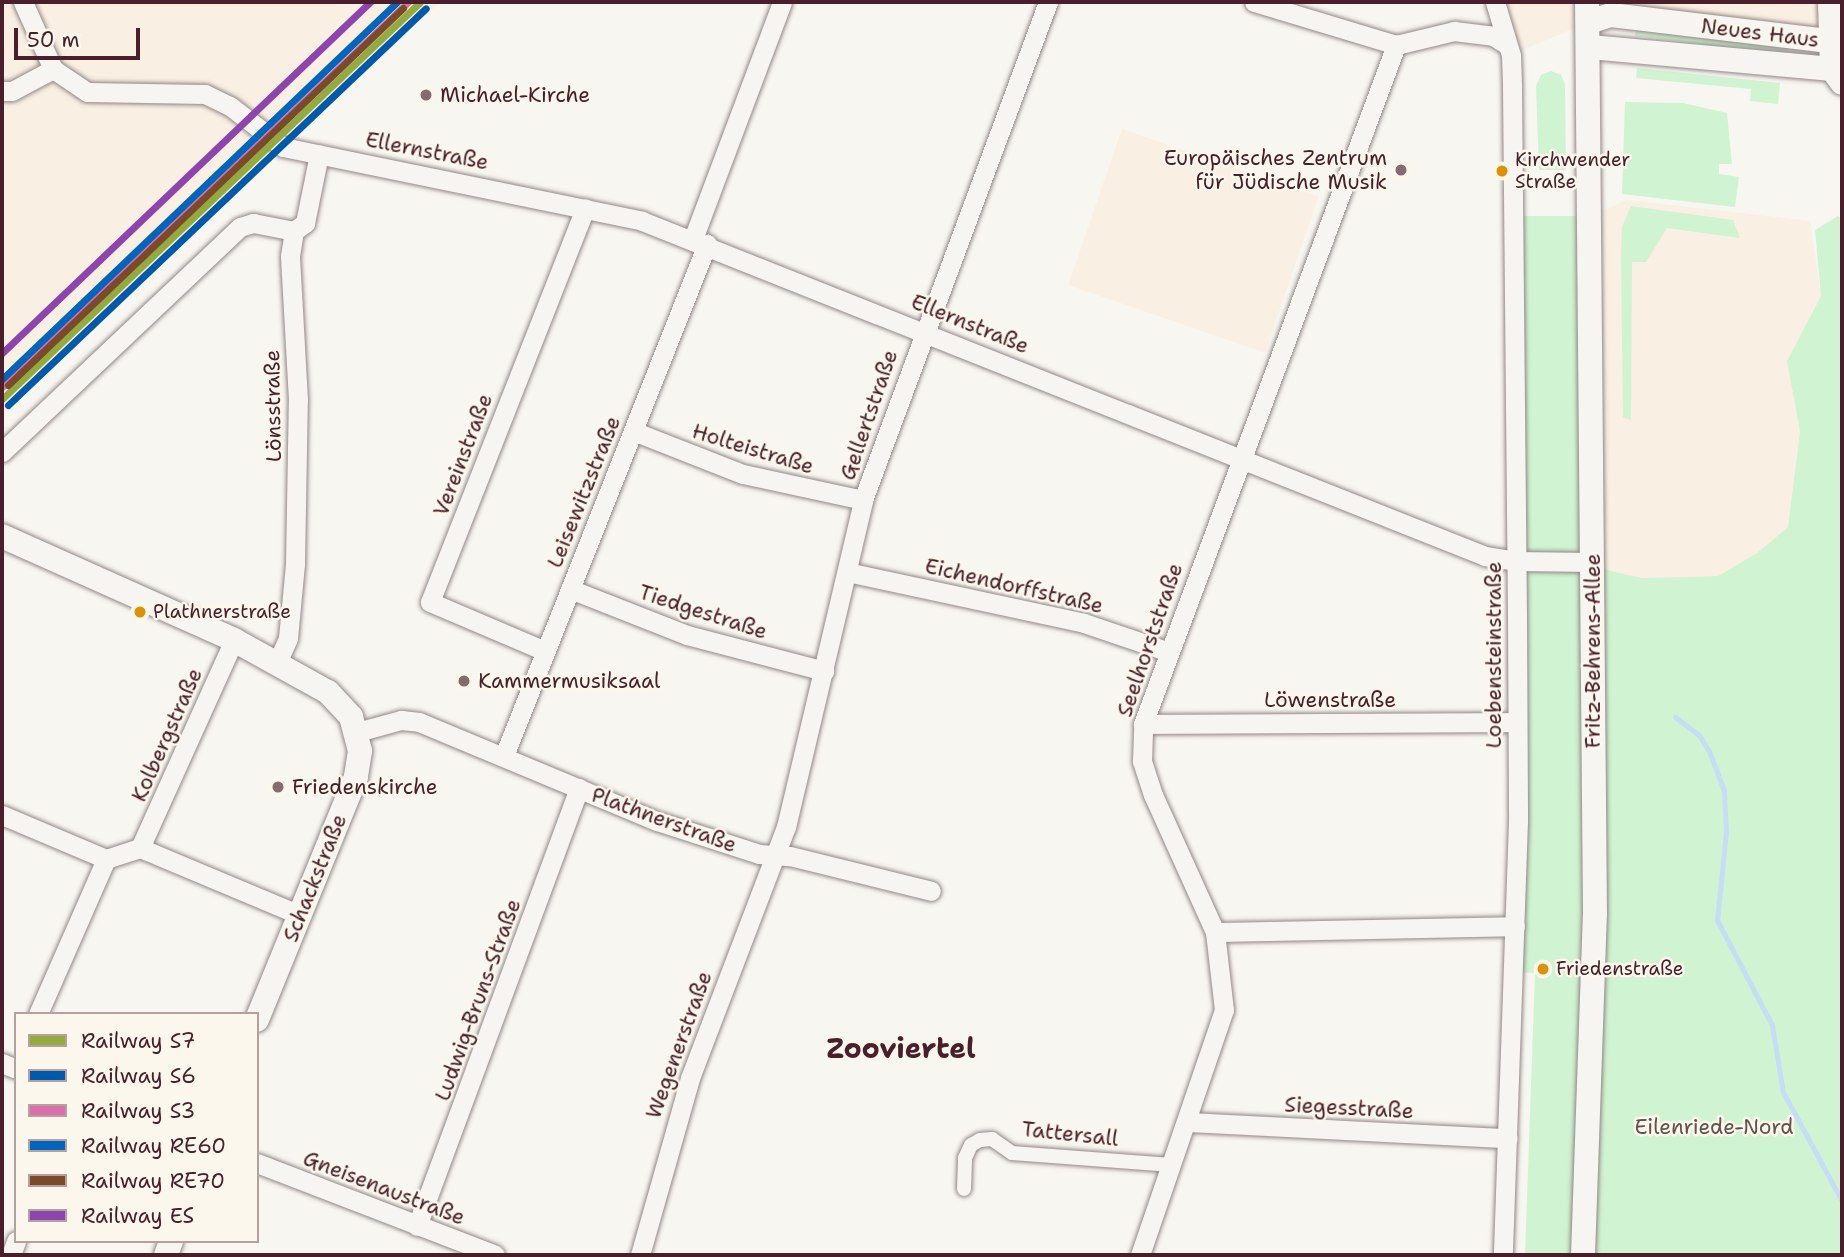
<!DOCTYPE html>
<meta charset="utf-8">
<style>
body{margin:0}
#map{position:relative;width:1844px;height:1257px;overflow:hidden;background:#f8f6f0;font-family:"Shantell Sans",sans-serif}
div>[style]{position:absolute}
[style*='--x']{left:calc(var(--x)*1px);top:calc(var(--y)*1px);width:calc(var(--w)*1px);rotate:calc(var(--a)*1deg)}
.built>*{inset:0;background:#f9efe2;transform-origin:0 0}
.green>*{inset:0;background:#d0f3d1;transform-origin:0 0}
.stream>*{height:5px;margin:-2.5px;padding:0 2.5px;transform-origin:2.5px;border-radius:2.5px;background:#c5def6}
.roads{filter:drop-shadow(0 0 2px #918787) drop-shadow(0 0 2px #918787)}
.pedestrian>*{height:14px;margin:-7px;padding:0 7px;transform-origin:7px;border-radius:7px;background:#f6f5f1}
.minor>*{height:19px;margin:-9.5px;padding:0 9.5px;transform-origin:9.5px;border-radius:9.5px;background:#f6f5f1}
.tertiary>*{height:24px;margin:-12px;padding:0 12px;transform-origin:12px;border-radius:12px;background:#f6f5f1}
.rail-1>*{height:7px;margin:-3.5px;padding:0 3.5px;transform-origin:3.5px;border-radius:3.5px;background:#93ab3e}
.rail-2>*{height:7px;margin:-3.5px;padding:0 3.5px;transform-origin:3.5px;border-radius:3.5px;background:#005aab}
.rail-3>*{height:7px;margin:-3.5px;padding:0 3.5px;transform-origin:3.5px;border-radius:3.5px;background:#db6eab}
.rail-4>*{height:7px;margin:-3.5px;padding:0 3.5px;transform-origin:3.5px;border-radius:3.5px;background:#0065bd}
.rail-5>*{height:7px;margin:-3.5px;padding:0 3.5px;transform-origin:3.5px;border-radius:3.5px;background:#7a4b2a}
.rail-6>*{height:7px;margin:-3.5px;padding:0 3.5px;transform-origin:3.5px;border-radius:3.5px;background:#8e44ad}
.dots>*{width:19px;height:19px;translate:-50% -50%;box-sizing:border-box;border:4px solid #fbf7ec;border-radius:50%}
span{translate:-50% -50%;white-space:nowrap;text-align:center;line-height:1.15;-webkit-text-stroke:5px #fbf7ec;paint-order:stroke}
.bus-label{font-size:19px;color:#4a1f2b}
.left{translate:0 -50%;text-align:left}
.street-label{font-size:21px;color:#4a1f2b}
.poi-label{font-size:21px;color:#4a1f2b}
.right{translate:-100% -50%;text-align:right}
.park-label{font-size:21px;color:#63534e}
.district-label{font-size:28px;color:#4a1f2b;font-weight:700}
.frame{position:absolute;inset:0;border:4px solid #4a1f2b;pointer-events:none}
.legend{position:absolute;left:14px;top:1012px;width:245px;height:231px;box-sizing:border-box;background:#fbf7ec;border:2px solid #b4a19f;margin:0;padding:9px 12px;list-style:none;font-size:21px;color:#4a1f2b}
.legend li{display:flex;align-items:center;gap:14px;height:35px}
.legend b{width:35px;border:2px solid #b4a19f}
.scale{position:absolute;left:14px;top:28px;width:126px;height:32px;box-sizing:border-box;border:4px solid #4a1f2b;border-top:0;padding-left:9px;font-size:21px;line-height:24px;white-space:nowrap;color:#4a1f2b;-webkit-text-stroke:5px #fbf7ec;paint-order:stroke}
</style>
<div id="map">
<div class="built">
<i style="clip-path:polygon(2px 2px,440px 2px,2px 416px)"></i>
<i style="clip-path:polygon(1495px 2px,1830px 2px,1829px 41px,1589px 22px,1511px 55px)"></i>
<i style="left:1122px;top:129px;width:208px;height:165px;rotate:19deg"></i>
<i style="clip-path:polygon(1628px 200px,1810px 221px,1821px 296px,1787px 361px,1800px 432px,1788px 527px,1757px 553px,1718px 576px,1643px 578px,1610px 571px,1593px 562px,1590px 216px)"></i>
</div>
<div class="green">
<i style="left:1636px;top:28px;width:154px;height:8px;rotate:7deg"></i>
<i style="clip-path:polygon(1637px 68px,1780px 83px,1778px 104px,1750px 101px,1751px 89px,1636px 78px)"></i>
<i style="clip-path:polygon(1551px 71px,1561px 75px,1565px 85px,1566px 170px,1539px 170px,1536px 86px,1541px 75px)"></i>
<i style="clip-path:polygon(1625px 102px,1683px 103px,1727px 113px,1732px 164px,1719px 164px,1719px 174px,1739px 177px,1735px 207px,1622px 194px)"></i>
<i style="clip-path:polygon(1631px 206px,1733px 220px,1740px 238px,1667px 228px,1646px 262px,1632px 262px,1631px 420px,1623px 417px,1621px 256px,1622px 227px)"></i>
<i style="clip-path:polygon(1512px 216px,1590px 216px,1593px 561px,1610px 571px,1643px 578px,1718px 576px,1757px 553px,1788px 527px,1800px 432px,1787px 361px,1821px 296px,1815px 230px,1838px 216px,1842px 219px,1842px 1255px,1525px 1255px,1535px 973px,1514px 972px)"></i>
</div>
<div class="stream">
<i style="--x:1675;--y:717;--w:30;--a:37"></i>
<i style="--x:1699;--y:735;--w:19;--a:58"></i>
<i style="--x:1709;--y:751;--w:43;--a:69.4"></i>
<i style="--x:1724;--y:791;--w:41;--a:87.2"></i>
<i style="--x:1726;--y:832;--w:88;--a:95.8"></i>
<i style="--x:1717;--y:920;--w:119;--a:62.4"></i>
<i style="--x:1772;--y:1025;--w:68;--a:80.7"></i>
<i style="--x:1783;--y:1092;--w:124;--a:61.6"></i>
</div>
<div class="roads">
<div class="pedestrian">
<i style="--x:964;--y:1189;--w:31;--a:-88"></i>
<i style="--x:965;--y:1158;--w:14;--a:-65"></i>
<i style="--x:971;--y:1145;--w:10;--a:-29"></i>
<i style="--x:980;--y:1140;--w:12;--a:-5"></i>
<i style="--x:992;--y:1139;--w:24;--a:35"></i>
<i style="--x:1012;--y:1153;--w:160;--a:4.3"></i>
</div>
<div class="minor">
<i style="--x:23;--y:2;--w:73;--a:65.9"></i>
<i style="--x:53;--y:69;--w:41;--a:34.1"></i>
<i style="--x:87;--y:92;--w:118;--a:1"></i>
<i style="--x:205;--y:94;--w:28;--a:26"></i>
<i style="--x:230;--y:106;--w:67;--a:37.7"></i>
<i style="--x:283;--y:147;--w:367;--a:11.6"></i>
<i style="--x:642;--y:221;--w:907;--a:21.67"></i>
<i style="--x:1485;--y:556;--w:31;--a:9"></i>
<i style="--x:1516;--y:561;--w:77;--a:0.7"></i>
<i style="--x:1254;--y:2;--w:148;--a:16.8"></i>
<i style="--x:1396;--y:45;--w:60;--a:-13.6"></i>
<i style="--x:1454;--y:31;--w:39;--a:7"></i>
<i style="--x:1493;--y:36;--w:15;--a:32"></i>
<i style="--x:1495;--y:2;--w:55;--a:73.2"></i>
<i style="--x:1511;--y:55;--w:32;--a:88"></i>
<i style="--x:1512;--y:87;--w:531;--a:89.46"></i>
<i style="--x:1517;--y:618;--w:203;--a:89.7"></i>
<i style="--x:1518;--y:821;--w:434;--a:92"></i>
<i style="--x:2;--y:91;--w:10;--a:0"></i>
<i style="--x:12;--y:91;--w:47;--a:-28.2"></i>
<i style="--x:294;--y:231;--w:14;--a:-36"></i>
<i style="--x:305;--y:223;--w:70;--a:-78.5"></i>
<i style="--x:693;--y:239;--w:253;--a:-69.4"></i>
<i style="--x:633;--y:431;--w:118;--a:21.4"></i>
<i style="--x:743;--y:474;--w:123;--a:12.2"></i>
<i style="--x:2;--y:452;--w:328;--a:-43.4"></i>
<i style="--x:240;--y:227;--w:14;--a:-17"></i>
<i style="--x:253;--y:223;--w:42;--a:11"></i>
<i style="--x:847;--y:572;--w:242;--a:12.1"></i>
<i style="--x:1084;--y:623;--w:90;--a:18.8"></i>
<i style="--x:570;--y:589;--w:126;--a:21.5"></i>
<i style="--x:687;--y:635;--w:142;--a:14.7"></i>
<i style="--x:545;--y:651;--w:125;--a:-156.9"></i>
<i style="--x:430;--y:602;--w:423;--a:-68.5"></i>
<i style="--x:277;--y:663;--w:27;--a:-66"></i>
<i style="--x:288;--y:638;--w:74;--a:-84.6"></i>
<i style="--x:295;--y:564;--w:164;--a:-89"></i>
<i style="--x:298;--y:400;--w:144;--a:-93.2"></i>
<i style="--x:290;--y:256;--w:25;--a:-81"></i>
<i style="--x:1143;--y:724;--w:374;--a:-0.3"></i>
<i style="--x:357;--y:732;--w:46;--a:-15.3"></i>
<i style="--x:401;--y:720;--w:18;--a:6"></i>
<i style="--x:419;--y:722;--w:258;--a:22.6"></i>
<i style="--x:657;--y:821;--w:107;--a:17.9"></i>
<i style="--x:759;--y:854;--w:31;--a:4"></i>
<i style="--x:790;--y:856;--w:145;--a:13.9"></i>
<i style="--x:504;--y:756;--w:551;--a:-68.37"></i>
<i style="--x:2;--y:815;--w:113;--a:22.9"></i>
<i style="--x:106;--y:859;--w:36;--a:-18"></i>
<i style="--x:140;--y:848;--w:173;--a:22.7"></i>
<i style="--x:140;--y:848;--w:228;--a:-65.7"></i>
<i style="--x:1215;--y:932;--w:300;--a:-1.1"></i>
<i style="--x:38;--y:1014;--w:169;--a:-66.3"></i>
<i style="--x:2;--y:1063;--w:15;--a:23"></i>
<i style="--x:1188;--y:1122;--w:320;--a:2.9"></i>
<i style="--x:257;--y:1163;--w:255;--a:21.1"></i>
<i style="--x:417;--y:1226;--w:467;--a:-69.7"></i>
<i style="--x:11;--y:1255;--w:15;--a:-70"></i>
<i style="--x:640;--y:1255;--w:184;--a:-74.2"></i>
<i style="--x:690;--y:1078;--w:269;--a:-69.1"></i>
<i style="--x:786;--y:827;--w:336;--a:-76.7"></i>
<i style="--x:863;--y:500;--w:531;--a:-69.62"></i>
<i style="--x:1140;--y:1255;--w:259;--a:-71.1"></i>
<i style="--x:1224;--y:1010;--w:79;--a:-96.6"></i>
<i style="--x:1215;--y:932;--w:150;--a:-114.3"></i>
<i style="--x:1153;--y:795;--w:36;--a:-108"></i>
<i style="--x:1142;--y:761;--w:37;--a:-88"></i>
<i style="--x:1143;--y:724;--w:725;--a:-69.56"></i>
</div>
<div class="tertiary">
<i style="--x:1830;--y:2;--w:67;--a:88.3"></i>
<i style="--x:1832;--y:69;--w:17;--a:54"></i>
<i style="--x:1589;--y:22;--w:23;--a:-18"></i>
<i style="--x:1611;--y:15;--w:220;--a:6.8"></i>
<i style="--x:1590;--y:47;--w:243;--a:5.2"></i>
<i style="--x:2;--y:536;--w:254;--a:24.1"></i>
<i style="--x:234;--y:640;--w:107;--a:29"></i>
<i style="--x:328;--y:692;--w:34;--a:47"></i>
<i style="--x:351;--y:717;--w:35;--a:75"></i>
<i style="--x:360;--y:751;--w:26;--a:99"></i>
<i style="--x:356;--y:777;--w:262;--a:112.2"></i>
<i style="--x:166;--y:1255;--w:15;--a:-70"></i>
<i style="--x:1583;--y:1255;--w:340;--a:-88"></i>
<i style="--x:1595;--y:915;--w:913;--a:-90.5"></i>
</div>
</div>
<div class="rail-1">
<i style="--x:2;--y:399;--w:576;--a:-43.52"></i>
</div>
<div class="rail-2">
<i style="--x:8;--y:405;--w:576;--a:-43.52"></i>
</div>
<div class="rail-3">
<i style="--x:2;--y:387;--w:560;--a:-43.48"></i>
</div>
<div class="rail-4">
<i style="--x:2;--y:379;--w:546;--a:-43.66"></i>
</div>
<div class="rail-5">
<i style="--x:8;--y:385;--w:546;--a:-43.66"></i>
</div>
<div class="rail-6">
<i style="--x:2;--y:353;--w:509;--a:-43.65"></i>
</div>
<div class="dots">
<i style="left:426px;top:95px;background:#876a70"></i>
<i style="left:1401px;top:170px;background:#876a70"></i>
<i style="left:1502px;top:171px;background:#dd9206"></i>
<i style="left:140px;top:612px;background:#dd9206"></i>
<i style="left:464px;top:681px;background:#876a70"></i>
<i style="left:278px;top:787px;background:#876a70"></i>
<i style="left:1543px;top:969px;background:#dd9206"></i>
</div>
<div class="bus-label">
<span class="left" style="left:1515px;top:171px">Kirchwender<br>Straße</span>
<span class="left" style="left:153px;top:612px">Plathnerstraße</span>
<span class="left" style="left:1556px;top:969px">Friedenstraße</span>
</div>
<div class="street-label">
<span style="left:1760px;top:33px;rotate:7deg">Neues Haus</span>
<span style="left:427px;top:151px;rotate:11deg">Ellernstraße</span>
<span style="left:970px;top:324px;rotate:22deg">Ellernstraße</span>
<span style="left:273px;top:406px;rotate:-91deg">Lönsstraße</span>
<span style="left:869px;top:415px;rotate:-71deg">Gellertstraße</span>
<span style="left:753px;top:449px;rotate:17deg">Holteistraße</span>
<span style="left:463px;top:455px;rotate:-69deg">Vereinstraße</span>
<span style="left:584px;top:492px;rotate:-68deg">Leisewitzstraße</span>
<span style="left:1014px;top:586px;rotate:13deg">Eichendorffstraße</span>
<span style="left:703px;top:612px;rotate:18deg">Tiedgestraße</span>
<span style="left:1150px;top:640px;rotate:-71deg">Seelhorststraße</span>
<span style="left:1593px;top:651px;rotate:-90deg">Fritz-Behrens-Allee</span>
<span style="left:1494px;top:655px;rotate:-90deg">Loebensteinstraße</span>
<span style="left:1330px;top:700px">Löwenstraße</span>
<span style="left:167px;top:735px;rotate:-66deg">Kolbergstraße</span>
<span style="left:664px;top:820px;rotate:20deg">Plathnerstraße</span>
<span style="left:315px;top:878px;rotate:-68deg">Schackstraße</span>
<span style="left:478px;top:1000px;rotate:-70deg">Ludwig-Bruns-Straße</span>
<span style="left:679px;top:1045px;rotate:-70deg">Wegenerstraße</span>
<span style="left:1349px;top:1108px;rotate:3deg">Siegesstraße</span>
<span style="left:1070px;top:1134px;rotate:6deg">Tattersall</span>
<span style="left:384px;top:1188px;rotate:21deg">Gneisenaustraße</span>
</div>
<div class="poi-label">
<span class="left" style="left:440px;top:95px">Michael-Kirche</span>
<span class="right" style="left:1387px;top:170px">Europäisches Zentrum<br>für Jüdische Musik</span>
<span class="left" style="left:478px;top:681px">Kammermusiksaal</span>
<span class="left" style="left:292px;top:787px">Friedenskirche</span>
</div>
<div class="park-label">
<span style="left:1714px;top:1127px">Eilenriede-Nord</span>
</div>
<div class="district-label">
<span style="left:901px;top:1048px">Zooviertel</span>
</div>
<div class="frame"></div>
<ul class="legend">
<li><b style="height:9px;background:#93ab3e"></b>Railway S7</li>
<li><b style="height:9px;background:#005aab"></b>Railway S6</li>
<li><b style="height:9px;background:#db6eab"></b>Railway S3</li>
<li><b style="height:9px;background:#0065bd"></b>Railway RE60</li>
<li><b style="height:9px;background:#7a4b2a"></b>Railway RE70</li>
<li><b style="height:9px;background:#8e44ad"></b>Railway ES</li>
</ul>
<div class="scale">50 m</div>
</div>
